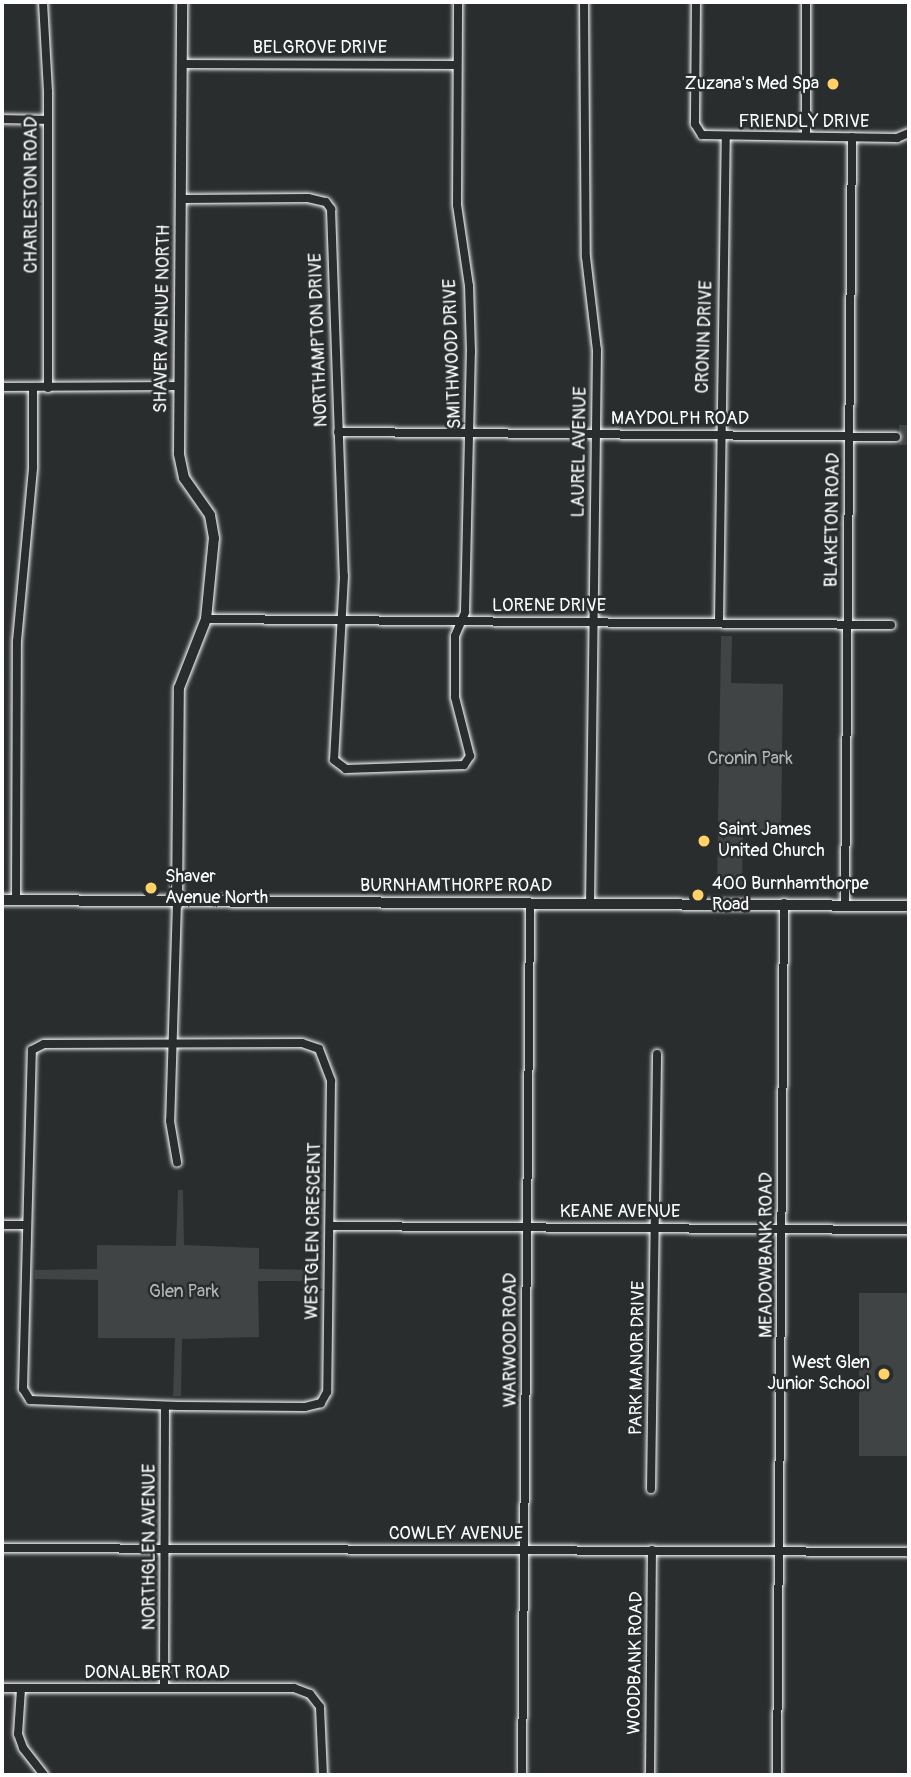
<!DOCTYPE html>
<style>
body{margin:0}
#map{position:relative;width:911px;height:1777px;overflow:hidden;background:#2a2d2e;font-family:Pangolin,sans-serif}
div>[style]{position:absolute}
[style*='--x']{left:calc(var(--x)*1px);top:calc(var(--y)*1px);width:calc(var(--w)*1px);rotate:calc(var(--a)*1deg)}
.green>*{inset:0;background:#414445;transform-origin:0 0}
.roads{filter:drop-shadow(0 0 2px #fff) drop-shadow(0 0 2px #fff)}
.street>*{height:8px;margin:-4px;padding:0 4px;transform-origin:4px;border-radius:4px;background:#2a2d2e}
.secondary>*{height:10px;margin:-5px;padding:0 5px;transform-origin:5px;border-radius:5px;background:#2a2d2e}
.dots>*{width:19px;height:19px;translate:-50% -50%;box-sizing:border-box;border:4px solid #2a2d2e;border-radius:50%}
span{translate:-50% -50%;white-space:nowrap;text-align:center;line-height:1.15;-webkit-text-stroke:5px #2a2d2e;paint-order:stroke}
.street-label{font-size:18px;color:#fff}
.poi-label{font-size:18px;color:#fff}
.right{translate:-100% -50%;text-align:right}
.left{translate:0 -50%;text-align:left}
.park-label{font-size:18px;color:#b3b4b5}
.frame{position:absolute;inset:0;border:4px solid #fff;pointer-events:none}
</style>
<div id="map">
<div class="green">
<i style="left:899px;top:425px;width:10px;height:20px"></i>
<i style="clip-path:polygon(721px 636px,732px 636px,731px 683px,783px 684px,781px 834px,743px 834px,742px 887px,717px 887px)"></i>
<i style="clip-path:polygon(178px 1190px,183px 1190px,184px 1245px,259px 1248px,259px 1269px,317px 1270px,317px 1281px,258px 1281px,259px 1337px,182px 1339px,181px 1396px,173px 1396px,175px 1338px,98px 1338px,98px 1280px,35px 1279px,35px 1270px,97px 1269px,97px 1245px,176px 1246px)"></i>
<i style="left:859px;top:1293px;width:50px;height:163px"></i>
</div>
<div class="roads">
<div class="street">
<i style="--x:43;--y:2;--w:90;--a:86.8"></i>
<i style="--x:48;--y:92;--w:296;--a:90"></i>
<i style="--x:584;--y:2;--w:255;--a:89.6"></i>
<i style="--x:586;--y:257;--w:94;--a:83.3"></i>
<i style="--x:597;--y:350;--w:554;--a:90.72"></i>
<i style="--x:696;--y:2;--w:122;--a:90.5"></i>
<i style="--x:695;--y:124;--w:13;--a:58"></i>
<i style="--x:702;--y:135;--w:195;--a:0.9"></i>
<i style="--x:897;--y:138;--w:13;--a:-23"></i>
<i style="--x:183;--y:64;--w:273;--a:0.2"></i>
<i style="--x:2;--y:119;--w:46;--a:1.2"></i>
<i style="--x:806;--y:136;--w:134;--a:-90"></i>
<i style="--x:183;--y:199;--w:125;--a:-0.5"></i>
<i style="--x:308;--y:198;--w:18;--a:13"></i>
<i style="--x:326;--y:202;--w:9;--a:54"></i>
<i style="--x:331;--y:209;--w:367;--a:88"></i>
<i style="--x:344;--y:576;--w:184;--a:93.1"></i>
<i style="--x:334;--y:760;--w:15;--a:37"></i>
<i style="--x:346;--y:769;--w:118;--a:-1.9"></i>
<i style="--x:464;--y:765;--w:11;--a:-56"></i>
<i style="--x:470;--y:756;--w:61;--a:-104.3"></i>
<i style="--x:455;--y:697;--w:61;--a:-90"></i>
<i style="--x:455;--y:636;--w:26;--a:-67"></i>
<i style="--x:465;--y:612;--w:260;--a:-88.7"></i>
<i style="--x:471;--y:352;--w:66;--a:-91.7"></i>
<i style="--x:469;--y:286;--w:82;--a:-98.4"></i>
<i style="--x:457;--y:205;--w:203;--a:-89.7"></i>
<i style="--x:2;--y:387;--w:177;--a:-0.3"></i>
<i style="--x:338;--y:432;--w:558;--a:0.51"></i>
<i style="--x:206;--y:619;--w:685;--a:0.5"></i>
<i style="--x:719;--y:622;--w:485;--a:-89.2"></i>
<i style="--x:16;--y:901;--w:260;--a:-89.8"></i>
<i style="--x:17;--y:641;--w:175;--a:-84.7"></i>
<i style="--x:33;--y:467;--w:79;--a:-90"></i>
<i style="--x:177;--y:903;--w:218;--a:91.8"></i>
<i style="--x:170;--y:1121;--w:42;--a:80.3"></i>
<i style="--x:845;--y:903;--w:766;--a:-89.48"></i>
<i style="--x:302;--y:1043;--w:18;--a:19"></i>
<i style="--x:319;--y:1049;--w:34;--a:69"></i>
<i style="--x:331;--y:1081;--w:311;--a:90.7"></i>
<i style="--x:327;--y:1392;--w:13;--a:119"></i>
<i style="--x:321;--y:1403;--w:16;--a:166"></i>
<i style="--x:305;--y:1407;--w:127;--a:-179.5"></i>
<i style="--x:178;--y:1406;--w:148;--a:-177.7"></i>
<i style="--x:30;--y:1400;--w:13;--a:-122"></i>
<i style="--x:23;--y:1389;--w:339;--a:-88.5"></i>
<i style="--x:32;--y:1050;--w:13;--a:-27"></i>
<i style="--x:44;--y:1044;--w:258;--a:-0.2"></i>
<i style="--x:2;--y:1225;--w:25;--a:0"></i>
<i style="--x:330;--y:1226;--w:579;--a:0.4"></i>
<i style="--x:651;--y:1489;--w:435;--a:-89.2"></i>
<i style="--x:2;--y:1548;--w:907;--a:0.25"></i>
<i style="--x:2;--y:1688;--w:292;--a:0"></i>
<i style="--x:294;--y:1688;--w:17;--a:21"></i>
<i style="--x:310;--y:1694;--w:16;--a:52"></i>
<i style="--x:320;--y:1707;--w:68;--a:87.5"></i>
<i style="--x:164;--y:1688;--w:282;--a:-89.8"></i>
<i style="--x:21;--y:1689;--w:45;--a:93.8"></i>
<i style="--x:18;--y:1734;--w:15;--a:70"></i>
<i style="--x:23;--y:1748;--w:34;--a:52"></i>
<i style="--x:522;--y:1775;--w:871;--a:-89.47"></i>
<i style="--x:650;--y:1775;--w:225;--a:-89.5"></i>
<i style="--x:777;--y:1775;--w:872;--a:-89.54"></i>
</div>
<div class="secondary">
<i style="--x:2;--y:900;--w:907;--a:0.38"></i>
<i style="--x:177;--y:903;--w:215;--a:-89.5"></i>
<i style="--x:179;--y:688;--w:74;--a:-68.6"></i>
<i style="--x:206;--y:619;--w:81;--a:-84.4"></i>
<i style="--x:214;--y:538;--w:23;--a:-100"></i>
<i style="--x:210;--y:515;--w:45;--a:-125.1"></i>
<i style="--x:184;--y:478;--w:25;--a:-102"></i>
<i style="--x:179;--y:454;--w:452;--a:-89.6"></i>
</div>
</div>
<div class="dots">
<i style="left:833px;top:84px;background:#ffd166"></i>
<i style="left:704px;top:841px;background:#ffd166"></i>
<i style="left:151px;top:888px;background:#ffd166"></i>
<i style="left:698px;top:895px;background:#ffd166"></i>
<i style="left:884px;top:1374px;background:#ffd166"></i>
</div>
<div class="street-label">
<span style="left:320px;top:48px">BELGROVE DRIVE</span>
<span style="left:804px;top:122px">FRIENDLY DRIVE</span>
<span style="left:32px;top:195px;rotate:-90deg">CHARLESTON ROAD</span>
<span style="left:163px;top:319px;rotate:-89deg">SHAVER AVENUE NORTH</span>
<span style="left:705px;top:337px;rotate:-88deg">CRONIN DRIVE</span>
<span style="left:319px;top:340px;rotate:-92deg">NORTHAMPTON DRIVE</span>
<span style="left:453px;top:354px;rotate:-92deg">SMITHWOOD DRIVE</span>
<span style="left:680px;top:419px">MAYDOLPH ROAD</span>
<span style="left:580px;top:452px;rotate:-89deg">LAUREL AVENUE</span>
<span style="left:833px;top:520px;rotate:-89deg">BLAKETON ROAD</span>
<span style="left:549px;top:606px">LORENE DRIVE</span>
<span style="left:456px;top:886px">BURNHAMTHORPE ROAD</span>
<span style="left:620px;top:1212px">KEANE AVENUE</span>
<span style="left:314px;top:1231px;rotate:-89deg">WESTGLEN CRESCENT</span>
<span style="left:767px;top:1255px;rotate:-90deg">MEADOWBANK ROAD</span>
<span style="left:511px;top:1340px;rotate:-90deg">WARWOOD ROAD</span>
<span style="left:638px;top:1358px;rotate:-89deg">PARK MANOR DRIVE</span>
<span style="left:456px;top:1534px">COWLEY AVENUE</span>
<span style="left:150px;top:1547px;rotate:-90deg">NORTHGLEN AVENUE</span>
<span style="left:636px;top:1663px;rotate:-89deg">WOODBANK ROAD</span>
<span style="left:157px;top:1673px">DONALBERT ROAD</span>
</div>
<div class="poi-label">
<span class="right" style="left:819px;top:84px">Zuzana's Med Spa</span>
<span class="left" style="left:718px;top:841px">Saint James<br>United Church</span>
<span class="left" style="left:165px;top:888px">Shaver<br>Avenue North</span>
<span class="left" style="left:712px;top:895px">400 Burnhamthorpe<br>Road</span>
<span class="right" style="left:870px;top:1374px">West Glen<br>Junior School</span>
</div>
<div class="park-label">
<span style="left:750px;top:759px">Cronin Park</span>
<span style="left:184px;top:1292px">Glen Park</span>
</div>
<div class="frame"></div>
</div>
